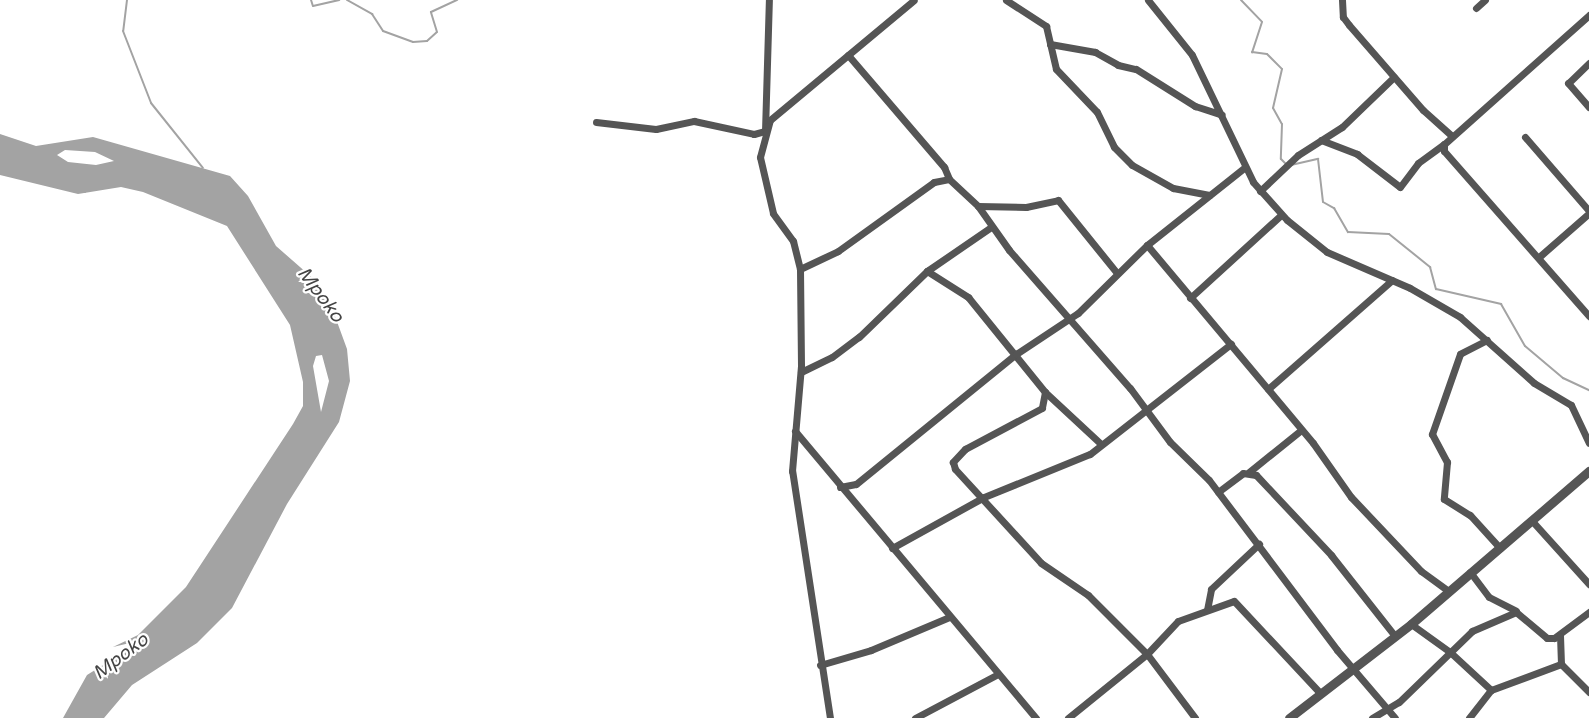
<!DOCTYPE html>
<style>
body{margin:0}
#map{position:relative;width:1589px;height:718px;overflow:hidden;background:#fff;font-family:"Varela Round",sans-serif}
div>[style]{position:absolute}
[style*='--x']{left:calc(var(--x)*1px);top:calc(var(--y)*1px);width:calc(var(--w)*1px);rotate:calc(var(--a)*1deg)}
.water>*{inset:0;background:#a3a3a3}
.stream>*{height:2px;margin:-1px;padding:0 1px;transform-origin:1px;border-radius:1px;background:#a3a3a3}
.minor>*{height:7px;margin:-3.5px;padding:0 3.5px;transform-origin:3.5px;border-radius:3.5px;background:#555}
.tertiary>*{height:9px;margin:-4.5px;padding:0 4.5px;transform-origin:4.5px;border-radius:4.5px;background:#555}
span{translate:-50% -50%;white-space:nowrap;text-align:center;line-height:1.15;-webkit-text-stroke:4.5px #fff;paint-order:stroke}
.water-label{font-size:19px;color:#444;font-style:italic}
</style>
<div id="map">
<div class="water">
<i style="clip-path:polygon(evenodd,0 134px,36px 146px,93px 137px,230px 176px,248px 196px,276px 246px,316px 281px,332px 308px,347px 349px,350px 381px,339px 422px,287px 504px,232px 608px,197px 643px,132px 685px,104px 718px,63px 718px,87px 675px,132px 647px,134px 642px,113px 647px,138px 635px,186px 587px,293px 424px,303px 406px,303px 382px,290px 325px,227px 226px,143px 192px,121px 187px,78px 194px,0 175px,0 134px,65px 150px,95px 152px,114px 161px,96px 165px,68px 162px,57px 155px,65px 150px,0 134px,322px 355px,329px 381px,321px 412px,313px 366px,316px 356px,322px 355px)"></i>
</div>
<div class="stream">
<i style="--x:127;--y:0;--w:31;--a:97"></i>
<i style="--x:123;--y:31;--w:77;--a:68.7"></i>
<i style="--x:151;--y:103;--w:83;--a:51.3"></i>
<i style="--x:311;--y:0;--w:6;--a:72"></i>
<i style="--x:313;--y:6;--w:27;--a:-13"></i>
<i style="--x:347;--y:0;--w:29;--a:29"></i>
<i style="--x:372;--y:14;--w:20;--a:57"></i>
<i style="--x:383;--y:31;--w:32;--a:20"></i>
<i style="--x:413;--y:42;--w:14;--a:-4"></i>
<i style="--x:427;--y:41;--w:13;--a:-42"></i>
<i style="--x:437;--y:32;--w:21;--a:-107"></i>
<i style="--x:431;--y:12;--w:29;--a:-25"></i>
<i style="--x:1241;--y:0;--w:30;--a:46"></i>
<i style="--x:1262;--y:22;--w:32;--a:108"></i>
<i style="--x:1252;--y:52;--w:15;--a:8"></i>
<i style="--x:1267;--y:54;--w:21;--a:45"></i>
<i style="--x:1282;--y:69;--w:40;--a:103"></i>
<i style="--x:1273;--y:108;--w:18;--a:61"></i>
<i style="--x:1282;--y:124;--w:35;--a:92"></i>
<i style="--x:1281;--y:159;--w:7;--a:45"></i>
<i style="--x:1291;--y:165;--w:28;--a:-13"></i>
<i style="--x:1318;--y:159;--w:43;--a:83.4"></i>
<i style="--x:1323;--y:202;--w:13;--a:29"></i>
<i style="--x:1334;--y:208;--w:28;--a:60"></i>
<i style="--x:1348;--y:232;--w:41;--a:2.8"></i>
<i style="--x:1389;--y:234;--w:53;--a:38.8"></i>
<i style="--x:1430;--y:267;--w:23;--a:75"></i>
<i style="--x:1436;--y:289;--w:67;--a:13"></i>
<i style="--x:1501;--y:304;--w:48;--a:60.3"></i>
<i style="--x:1525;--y:346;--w:50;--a:40.1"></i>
<i style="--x:1563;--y:378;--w:29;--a:25"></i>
</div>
<div class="minor">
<i style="--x:1006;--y:0;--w:48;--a:33"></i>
<i style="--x:1046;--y:26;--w:44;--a:76.9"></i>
<i style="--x:1056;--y:69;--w:59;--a:46.4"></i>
<i style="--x:1097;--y:112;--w:39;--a:64"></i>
<i style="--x:1114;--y:147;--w:25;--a:45"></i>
<i style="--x:1132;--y:165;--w:47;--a:29.3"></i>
<i style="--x:1173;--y:188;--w:37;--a:11"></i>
<i style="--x:1148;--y:0;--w:70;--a:51.3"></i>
<i style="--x:1192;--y:55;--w:141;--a:64.3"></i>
<i style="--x:1253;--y:182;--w:51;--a:48.2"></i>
<i style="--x:1287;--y:220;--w:51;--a:38.7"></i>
<i style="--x:1327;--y:252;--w:90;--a:23.4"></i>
<i style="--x:1410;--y:288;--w:58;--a:30.1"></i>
<i style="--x:1460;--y:317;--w:99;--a:41.7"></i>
<i style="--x:1534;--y:383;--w:43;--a:30.7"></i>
<i style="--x:1571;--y:405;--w:42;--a:64.7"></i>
<i style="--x:1342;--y:0;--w:17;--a:87"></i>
<i style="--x:1343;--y:17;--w:10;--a:53"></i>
<i style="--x:1349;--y:25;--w:113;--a:49"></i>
<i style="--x:1423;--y:110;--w:38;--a:42"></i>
<i style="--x:1476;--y:8;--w:12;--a:-42"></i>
<i style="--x:1589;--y:15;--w:194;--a:138.3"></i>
<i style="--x:1444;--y:144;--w:7;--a:90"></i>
<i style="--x:1444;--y:151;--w:220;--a:48.7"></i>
<i style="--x:1050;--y:44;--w:46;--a:10.1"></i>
<i style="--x:1095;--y:52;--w:26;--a:29"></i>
<i style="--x:1118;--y:65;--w:18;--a:13"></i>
<i style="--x:1136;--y:69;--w:70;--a:32.1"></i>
<i style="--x:1195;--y:106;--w:28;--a:18"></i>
<i style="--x:848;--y:55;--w:148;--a:49.4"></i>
<i style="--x:944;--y:167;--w:13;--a:67"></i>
<i style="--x:949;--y:179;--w:40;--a:43"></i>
<i style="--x:978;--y:206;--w:54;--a:54.8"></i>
<i style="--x:1009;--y:250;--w:184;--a:48.8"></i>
<i style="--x:1130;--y:388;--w:67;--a:53.5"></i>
<i style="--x:1170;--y:442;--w:54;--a:44.3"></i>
<i style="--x:1209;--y:480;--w:213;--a:53"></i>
<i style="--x:1337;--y:650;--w:89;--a:49.5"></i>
<i style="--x:1589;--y:63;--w:29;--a:136"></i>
<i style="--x:1568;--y:83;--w:32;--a:49"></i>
<i style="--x:596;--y:122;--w:60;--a:6.7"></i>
<i style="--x:656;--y:129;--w:39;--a:-12"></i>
<i style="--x:694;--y:121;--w:61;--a:12.2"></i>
<i style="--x:754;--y:134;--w:11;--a:-15"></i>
<i style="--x:765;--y:131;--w:131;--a:-88.3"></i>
<i style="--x:1525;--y:137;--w:98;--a:49.1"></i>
<i style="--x:1321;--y:140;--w:39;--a:21"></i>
<i style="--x:1357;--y:154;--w:54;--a:37.5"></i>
<i style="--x:1400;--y:187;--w:30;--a:-53"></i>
<i style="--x:1418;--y:163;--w:32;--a:-36"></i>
<i style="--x:1260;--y:191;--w:52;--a:-43.5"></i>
<i style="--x:1298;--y:155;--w:52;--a:-32.5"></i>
<i style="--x:1342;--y:127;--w:72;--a:-43.9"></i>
<i style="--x:978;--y:206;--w:48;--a:1.2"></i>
<i style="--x:1026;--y:207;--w:33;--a:-12"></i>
<i style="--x:1058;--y:200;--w:94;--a:51.1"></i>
<i style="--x:1147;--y:245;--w:258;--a:50"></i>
<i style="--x:1313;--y:443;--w:66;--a:54.9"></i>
<i style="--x:1351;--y:497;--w:102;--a:46.6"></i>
<i style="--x:1421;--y:571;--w:32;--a:36"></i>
<i style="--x:1539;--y:257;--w:67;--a:-41.3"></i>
<i style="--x:800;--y:269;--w:42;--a:-25.3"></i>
<i style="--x:838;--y:251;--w:118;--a:-35.7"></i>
<i style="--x:934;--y:182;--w:15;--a:-11"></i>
<i style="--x:927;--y:271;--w:49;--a:32.4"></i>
<i style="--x:968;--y:297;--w:122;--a:51"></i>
<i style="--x:1045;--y:392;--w:76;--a:42.9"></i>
<i style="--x:1190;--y:298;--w:123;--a:-42.4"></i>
<i style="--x:1487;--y:340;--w:30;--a:153"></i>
<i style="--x:1460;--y:354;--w:85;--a:109.3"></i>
<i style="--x:1432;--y:434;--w:32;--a:62"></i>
<i style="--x:1447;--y:462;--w:37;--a:95"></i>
<i style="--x:1444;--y:499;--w:31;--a:32"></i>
<i style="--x:1470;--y:515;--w:45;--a:47.7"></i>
<i style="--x:801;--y:372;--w:34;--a:-26"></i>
<i style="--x:832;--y:357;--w:34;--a:-37"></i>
<i style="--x:859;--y:337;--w:95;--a:-44.1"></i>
<i style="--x:927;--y:271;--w:78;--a:-34.5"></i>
<i style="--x:1268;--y:389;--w:165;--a:-41.3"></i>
<i style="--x:1045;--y:392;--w:16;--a:101"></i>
<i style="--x:1042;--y:408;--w:87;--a:152"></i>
<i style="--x:965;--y:449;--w:18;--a:133"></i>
<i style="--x:953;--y:462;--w:7;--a:74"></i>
<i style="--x:955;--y:469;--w:127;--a:47.5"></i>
<i style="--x:1041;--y:563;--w:57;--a:34.2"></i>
<i style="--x:1088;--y:595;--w:83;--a:45"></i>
<i style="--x:1147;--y:654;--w:80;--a:53.1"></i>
<i style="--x:795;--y:431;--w:375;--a:50"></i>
<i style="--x:1249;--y:472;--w:67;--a:-38.9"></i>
<i style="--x:840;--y:487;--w:16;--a:-11"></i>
<i style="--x:856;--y:484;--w:206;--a:-39.1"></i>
<i style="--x:1016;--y:354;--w:74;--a:-33.5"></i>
<i style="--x:1078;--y:313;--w:97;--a:-44.6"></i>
<i style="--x:1147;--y:245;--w:125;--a:-38.5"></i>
<i style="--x:1218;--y:492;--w:31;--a:-37"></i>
<i style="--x:1243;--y:473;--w:13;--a:9"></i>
<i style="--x:1256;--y:475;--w:110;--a:46.8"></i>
<i style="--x:1331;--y:555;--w:103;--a:51.7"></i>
<i style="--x:1533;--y:522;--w:84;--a:47.9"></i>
<i style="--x:892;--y:548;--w:105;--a:-29"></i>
<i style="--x:984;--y:497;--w:114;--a:-22.1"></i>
<i style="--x:1090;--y:454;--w:179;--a:-38"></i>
<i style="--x:1470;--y:572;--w:31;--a:53"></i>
<i style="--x:1489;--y:597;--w:30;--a:27"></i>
<i style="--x:1207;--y:610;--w:21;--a:-79"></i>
<i style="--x:1211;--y:589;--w:66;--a:-43.2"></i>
<i style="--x:1411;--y:624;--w:48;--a:35.7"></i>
<i style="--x:1450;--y:652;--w:56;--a:42.8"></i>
<i style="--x:1561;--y:664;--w:40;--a:45"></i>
<i style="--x:820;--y:665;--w:53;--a:-16.4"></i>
<i style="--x:871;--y:650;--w:85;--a:-22.9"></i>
<i style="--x:830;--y:718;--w:250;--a:-98.7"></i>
<i style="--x:792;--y:471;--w:106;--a:-85.1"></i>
<i style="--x:801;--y:365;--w:96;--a:-90.6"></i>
<i style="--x:800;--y:269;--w:29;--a:-104"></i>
<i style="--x:793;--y:241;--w:34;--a:-126"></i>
<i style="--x:773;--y:213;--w:57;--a:-103.1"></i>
<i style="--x:760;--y:157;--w:38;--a:-75"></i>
<i style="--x:770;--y:120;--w:187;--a:-39.8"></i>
<i style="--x:915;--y:718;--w:94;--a:-27.9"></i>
<i style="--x:1068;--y:718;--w:102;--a:-39"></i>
<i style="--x:1147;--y:654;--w:45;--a:-46.8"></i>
<i style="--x:1178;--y:621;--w:59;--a:-19.7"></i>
<i style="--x:1234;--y:601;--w:126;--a:46.9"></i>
<i style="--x:1372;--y:718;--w:31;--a:-31"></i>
<i style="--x:1399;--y:702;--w:102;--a:-44.2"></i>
<i style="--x:1472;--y:631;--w:48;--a:-23.4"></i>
<i style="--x:1516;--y:612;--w:40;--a:40"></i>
<i style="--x:1547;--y:638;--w:7;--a:0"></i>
<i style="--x:1554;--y:638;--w:44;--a:-36.6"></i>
<i style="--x:1469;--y:718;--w:36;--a:-52"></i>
<i style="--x:1491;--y:690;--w:75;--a:-20.4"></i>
<i style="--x:1561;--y:664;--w:28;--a:-92"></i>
</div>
<div class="tertiary">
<i style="--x:1289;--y:718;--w:154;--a:-37.6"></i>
<i style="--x:1411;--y:624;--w:235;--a:-40.7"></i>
</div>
<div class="water-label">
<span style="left:320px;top:295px;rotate:53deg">Mpoko</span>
<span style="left:121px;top:657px;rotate:-37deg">Mpoko</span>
</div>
</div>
